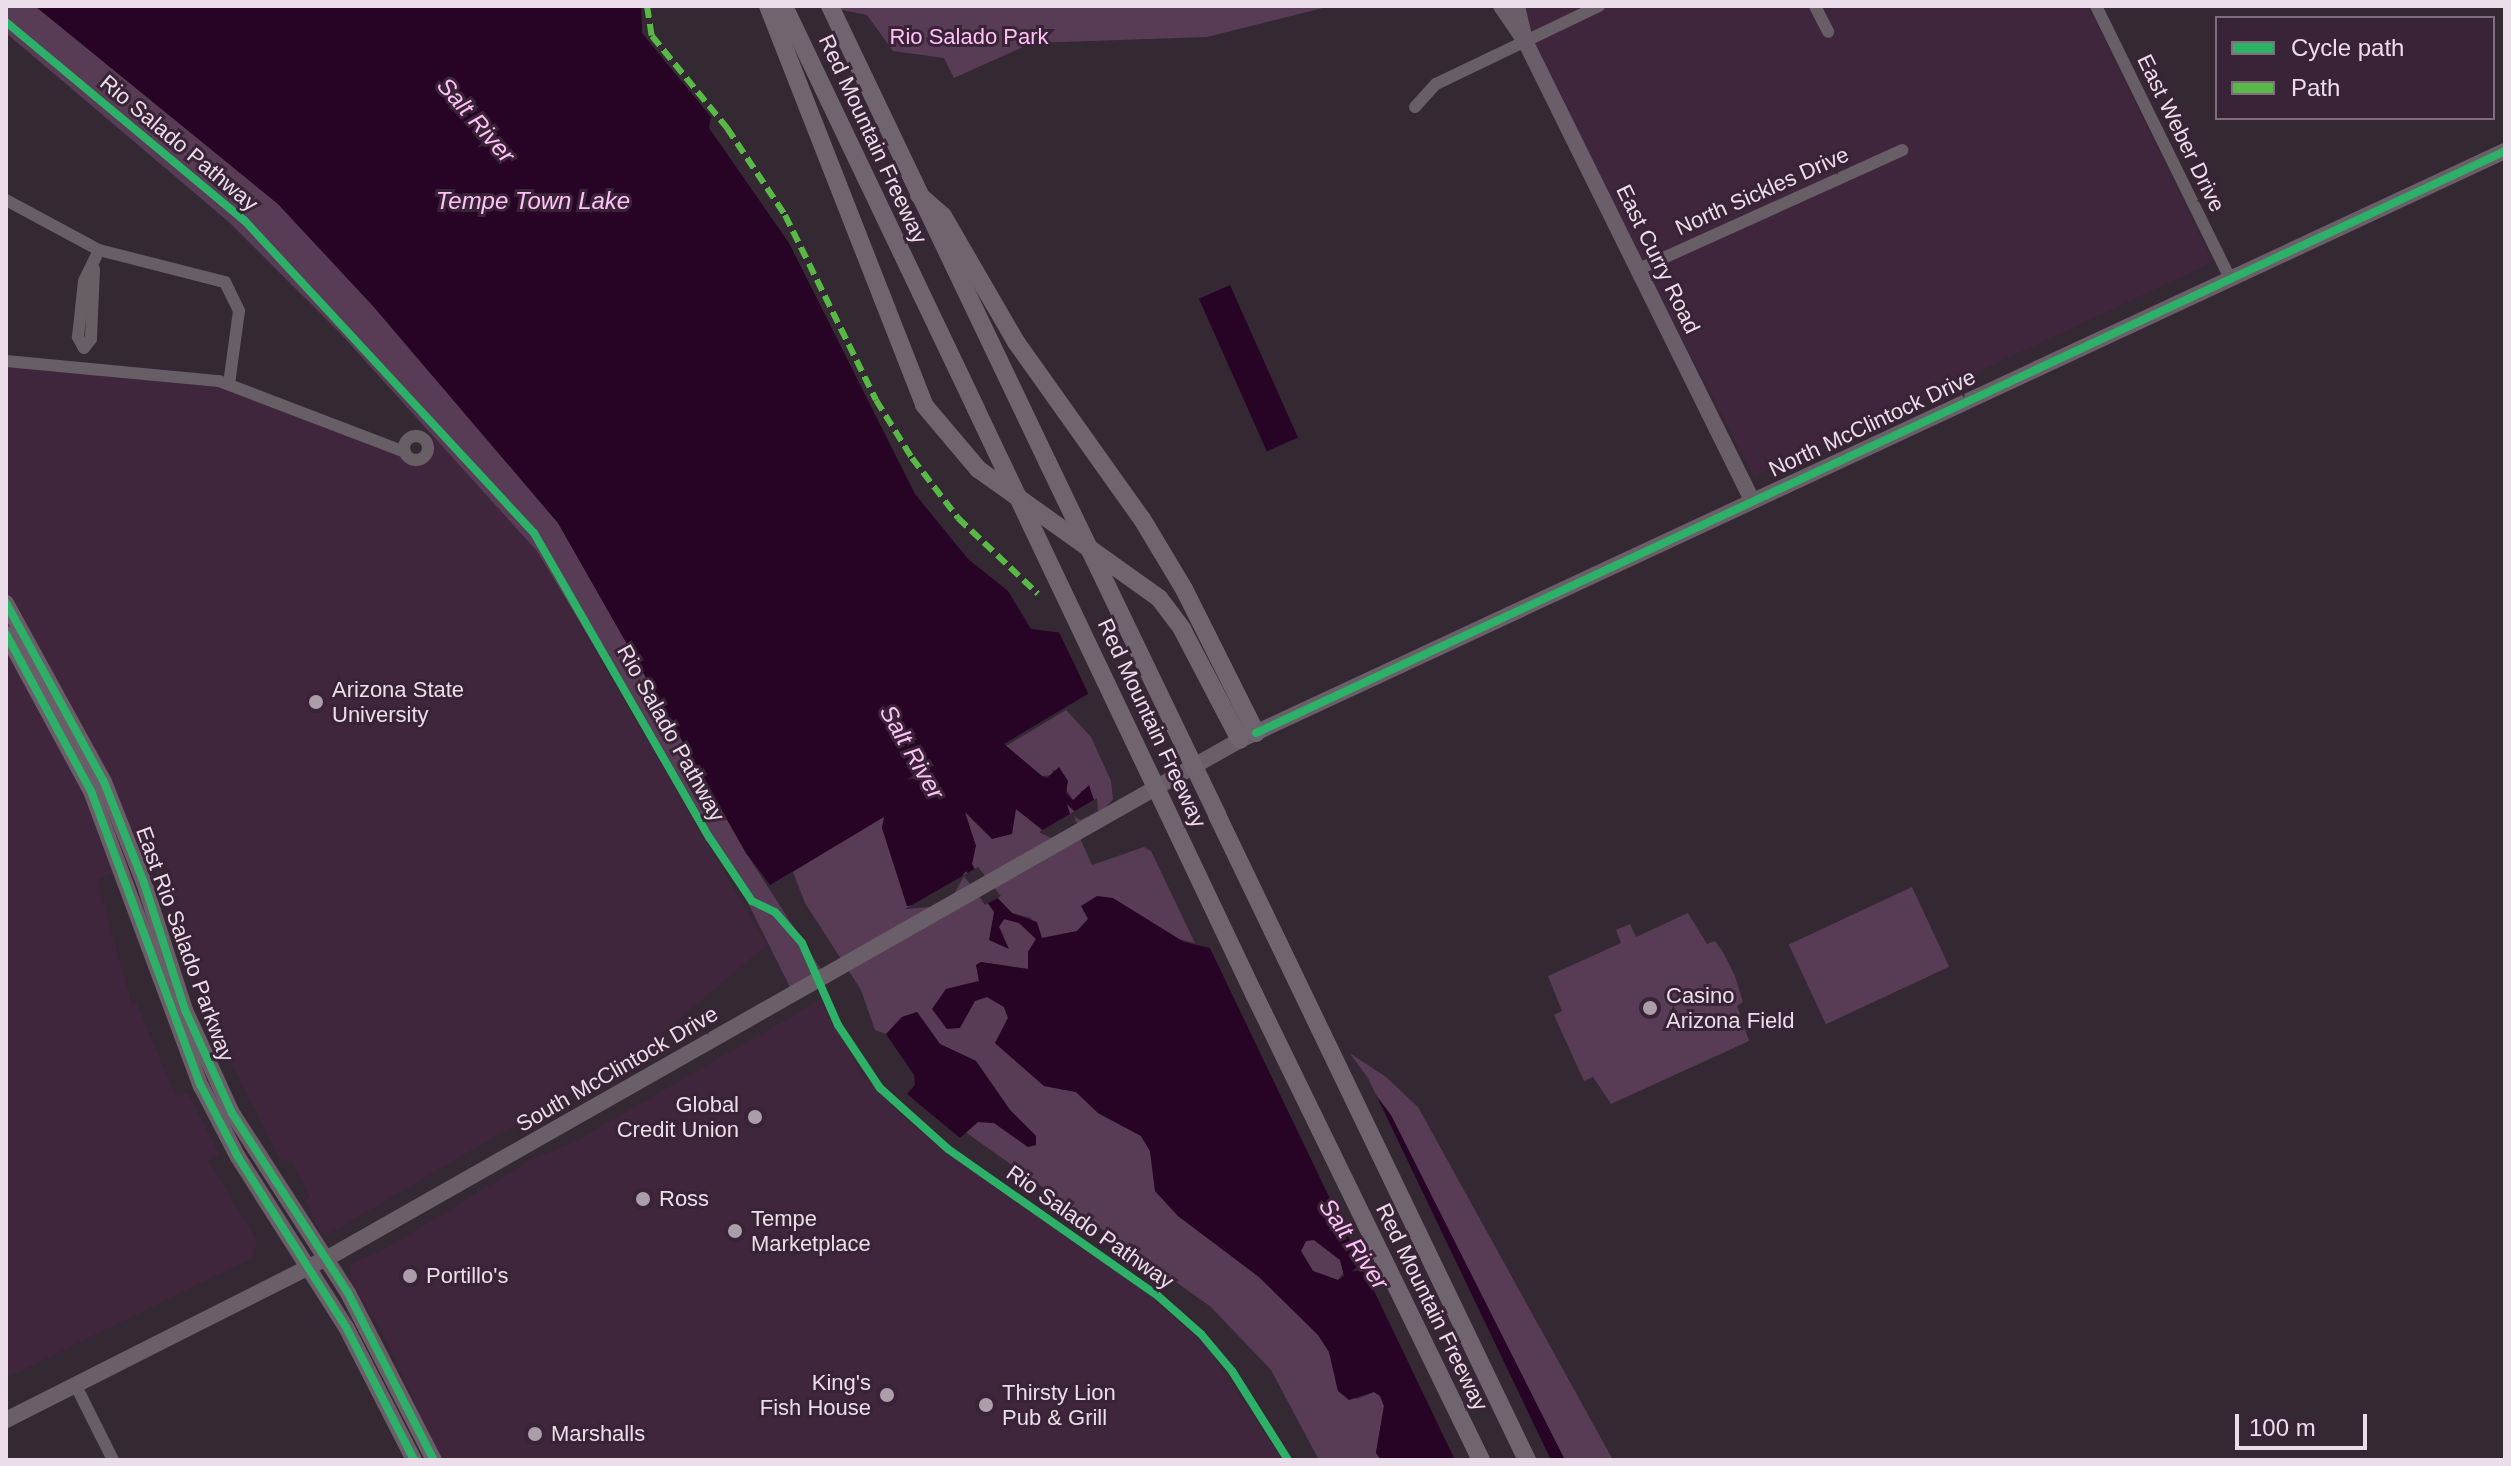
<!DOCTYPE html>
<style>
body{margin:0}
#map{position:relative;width:2511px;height:1466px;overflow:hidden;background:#342832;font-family:Arial,sans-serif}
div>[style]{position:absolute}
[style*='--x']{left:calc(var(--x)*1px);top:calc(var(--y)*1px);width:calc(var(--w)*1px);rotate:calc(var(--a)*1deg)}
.built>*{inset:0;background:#3f263c}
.green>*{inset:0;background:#583c55;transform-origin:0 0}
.water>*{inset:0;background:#270425;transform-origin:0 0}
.pier>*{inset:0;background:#342832}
.minor>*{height:12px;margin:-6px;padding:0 6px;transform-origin:6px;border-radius:6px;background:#685e66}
.minor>.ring{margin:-6px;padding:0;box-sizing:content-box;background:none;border:12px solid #685e66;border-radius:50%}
.major>*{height:16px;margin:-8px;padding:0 8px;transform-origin:8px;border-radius:8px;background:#6a5e68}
.highway>*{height:18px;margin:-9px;padding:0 9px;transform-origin:9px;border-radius:9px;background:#70646e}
.highway-bridge>*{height:18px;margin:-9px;padding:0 9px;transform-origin:9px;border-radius:9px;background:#70646e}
.quiet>*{height:6px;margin-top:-3px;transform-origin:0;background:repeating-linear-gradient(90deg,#58b947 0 12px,transparent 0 18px)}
.cycleway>*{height:8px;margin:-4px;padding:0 4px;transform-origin:4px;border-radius:4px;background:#2db169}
.dots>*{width:22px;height:22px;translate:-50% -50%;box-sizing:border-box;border:4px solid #392336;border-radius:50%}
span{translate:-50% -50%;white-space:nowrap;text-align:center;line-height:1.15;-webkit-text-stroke:6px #392336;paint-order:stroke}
.park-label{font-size:22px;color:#fec0f6}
.street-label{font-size:22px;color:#ebdde9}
.poi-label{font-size:22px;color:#ebdde9}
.left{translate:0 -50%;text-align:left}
.right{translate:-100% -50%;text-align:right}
.water-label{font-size:24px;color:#ffc1f7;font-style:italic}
.frame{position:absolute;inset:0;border:8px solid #ebdde9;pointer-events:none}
.legend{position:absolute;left:2215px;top:16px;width:280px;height:104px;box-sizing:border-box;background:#392336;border:2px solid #806d7e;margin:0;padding:10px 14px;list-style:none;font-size:24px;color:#ebdde9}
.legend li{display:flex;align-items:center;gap:16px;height:40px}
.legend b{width:40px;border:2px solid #806d7e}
.scale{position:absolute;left:2235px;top:1414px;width:132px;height:36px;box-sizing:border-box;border:4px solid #ebdde9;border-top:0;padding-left:10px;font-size:24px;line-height:28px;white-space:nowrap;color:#ebdde9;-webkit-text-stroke:6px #392336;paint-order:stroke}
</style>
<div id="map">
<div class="built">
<i style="clip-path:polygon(1510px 6px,2088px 6px,2213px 262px,1754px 477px)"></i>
<i style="clip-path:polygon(6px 361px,219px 381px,414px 460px,425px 456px,425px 441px,432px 435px,537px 551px,767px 945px,641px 1051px,327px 1235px,320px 1231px,305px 1200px,310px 1197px,292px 1161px,280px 1159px,222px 1044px,149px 856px,97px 880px,132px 1004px,136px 1002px,176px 1097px,188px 1093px,219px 1154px,208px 1160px,257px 1242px,252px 1258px,6px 1378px)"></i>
<i style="clip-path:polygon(820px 1000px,862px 1073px,904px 1118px,1144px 1291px,1207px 1347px,1283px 1460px,440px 1460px,390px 1348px,349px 1276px,351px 1264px,385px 1249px,533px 1159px,574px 1142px)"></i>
</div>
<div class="green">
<i style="clip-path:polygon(6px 6px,35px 6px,278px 204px,373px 306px,558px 523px,746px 853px,822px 971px,791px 989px,748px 903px,537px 551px,339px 332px,230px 223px,6px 33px)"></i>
<i style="clip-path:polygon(823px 6px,1331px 6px,1207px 37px,1032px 43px,954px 78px,944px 58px,893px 51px,867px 15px)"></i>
<i style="clip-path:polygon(1066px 710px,1091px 737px,1111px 781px,1113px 799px,1079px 836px,1092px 865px,1144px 847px,1151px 851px,1195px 943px,1089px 918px,1077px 931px,1042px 938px,1031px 918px,1012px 913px,981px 881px,972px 864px,965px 812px,992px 839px,1001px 834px,1016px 809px,1048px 835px,1067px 804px,1073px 811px,1095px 802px,1081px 790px,1080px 798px,1073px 800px,1053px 769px,1052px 775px,1042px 776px,1006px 746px)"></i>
<i style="clip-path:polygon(885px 816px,882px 828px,907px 906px,930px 903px,950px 893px,966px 871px,994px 912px,994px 921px,1008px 941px,999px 927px,1004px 919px,1019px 923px,1036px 939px,1028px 952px,1028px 969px,981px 962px,976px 965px,979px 981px,946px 989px,933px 1009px,947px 1029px,975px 1000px,987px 997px,1004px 1007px,1008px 1018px,995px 1043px,1044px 1086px,1076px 1092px,1098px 1113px,1141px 1136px,1150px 1151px,1155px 1191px,1178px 1216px,1259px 1277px,1318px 1335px,1329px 1352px,1338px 1391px,1357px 1399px,1374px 1392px,1380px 1396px,1384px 1406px,1376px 1452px,1381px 1460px,1319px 1460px,1271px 1370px,1211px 1307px,964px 1131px,978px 1122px,994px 1123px,1028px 1147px,1036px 1136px,1010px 1110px,976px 1061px,940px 1044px,917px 1012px,902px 1017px,886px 1034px,875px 1030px,861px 990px,805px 903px,793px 872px)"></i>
<i style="left:1912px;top:887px;width:88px;height:136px;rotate:65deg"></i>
<i style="clip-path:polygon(1688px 913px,1707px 944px,1715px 941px,1723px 952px,1735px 976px,1743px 1002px,1737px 1006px,1749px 1041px,1611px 1104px,1593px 1077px,1584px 1081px,1554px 1015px,1562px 1011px,1548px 976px,1621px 943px,1616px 930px,1630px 924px,1636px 937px)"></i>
<i style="clip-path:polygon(1339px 1046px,1386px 1077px,1418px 1107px,1613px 1460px,1565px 1460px)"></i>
<i style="clip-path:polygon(1314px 1240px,1340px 1260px,1345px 1270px,1338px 1280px,1313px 1271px,1301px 1251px,1306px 1241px)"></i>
</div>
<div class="water">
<i style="clip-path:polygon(evenodd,35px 6px,641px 6px,642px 33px,711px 117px,709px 128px,789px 243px,915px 494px,968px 559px,1008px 591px,1031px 629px,1063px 633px,1091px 692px,1004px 744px,1042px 776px,1047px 778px,1059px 767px,1068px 781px,1066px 793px,1073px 800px,1089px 785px,1095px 803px,1080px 816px,1067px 804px,1073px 824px,1049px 835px,1016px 809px,1012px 834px,992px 839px,965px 812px,976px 846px,972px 864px,981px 881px,1012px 913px,1037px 922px,1042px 938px,1077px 931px,1088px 919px,1081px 906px,1097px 896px,1113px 898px,1184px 942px,1252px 958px,1339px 1046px,1391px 1115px,1565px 1460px,1381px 1460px,1376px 1453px,1384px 1406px,1380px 1396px,1374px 1392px,1349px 1400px,1338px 1391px,1329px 1352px,1318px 1335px,1259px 1277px,1178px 1216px,1155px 1191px,1150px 1151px,1141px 1136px,1098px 1113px,1076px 1092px,1044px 1086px,995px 1043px,1008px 1018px,1004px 1007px,987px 997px,975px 1001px,960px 1028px,947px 1029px,932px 1009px,946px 989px,979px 981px,976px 965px,981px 962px,1028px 969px,1028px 952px,1036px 939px,1019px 923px,1004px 919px,999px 927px,1009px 949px,989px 940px,994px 912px,966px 871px,950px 893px,930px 903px,907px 906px,882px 828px,884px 817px,770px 885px,746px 853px,558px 523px,373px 306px,278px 204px,35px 6px,1314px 1240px,1340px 1260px,1344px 1276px,1338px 1280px,1313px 1271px,1301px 1251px,1306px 1241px,1314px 1240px)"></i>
<i style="left:1230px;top:285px;width:167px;height:34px;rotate:66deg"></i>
<i style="clip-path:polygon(917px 1012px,940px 1044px,976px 1061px,1010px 1110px,1036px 1136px,1036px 1145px,1028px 1147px,994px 1123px,978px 1122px,960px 1138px,907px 1094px,915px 1085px,914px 1075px,886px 1034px,902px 1017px)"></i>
</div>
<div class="pier">
<i style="clip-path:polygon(1057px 628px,1066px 631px,1095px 690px,1090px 697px)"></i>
<i style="clip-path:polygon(1097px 798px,1098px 811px,1080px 820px,1074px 816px,1077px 824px,1057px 841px,1039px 832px)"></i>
<i style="clip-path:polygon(978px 867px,1001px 896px,985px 905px,964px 876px,954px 894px,931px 907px,905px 909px)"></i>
<i style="clip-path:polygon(1207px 942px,1254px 955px,1342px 1043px,1368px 1078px,1551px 1460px,1455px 1460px)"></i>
</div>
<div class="minor">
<i style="--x:1815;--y:6;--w:29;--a:63"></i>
<i style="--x:2096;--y:6;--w:303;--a:63.8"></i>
<i style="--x:1415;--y:107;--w:31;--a:-48"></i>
<i style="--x:1436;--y:84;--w:181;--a:-25.6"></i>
<i style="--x:6;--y:200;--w:106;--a:28.3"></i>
<i style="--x:99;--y:250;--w:130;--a:14.3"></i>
<i style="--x:225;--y:282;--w:32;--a:64"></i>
<i style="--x:239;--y:311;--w:74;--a:97.8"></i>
<i style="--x:94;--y:269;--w:70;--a:92.5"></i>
<i style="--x:91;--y:339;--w:11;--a:128"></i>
<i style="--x:84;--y:348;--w:13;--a:-119"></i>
<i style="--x:78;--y:337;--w:56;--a:-83.9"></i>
<i style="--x:84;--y:281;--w:34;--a:-64"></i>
<i style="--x:1639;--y:269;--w:289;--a:-24.3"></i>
<i style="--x:6;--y:361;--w:214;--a:5.4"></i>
<i style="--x:219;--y:381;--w:199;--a:20.9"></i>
<i class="ring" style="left:404px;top:436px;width:12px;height:12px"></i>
<i style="--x:76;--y:1386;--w:83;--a:63.4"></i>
</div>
<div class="major">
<i style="--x:1501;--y:6;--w:42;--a:55.6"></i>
<i style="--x:1525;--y:41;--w:510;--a:63.69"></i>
<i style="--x:1517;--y:6;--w:36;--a:77"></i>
<i style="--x:6;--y:603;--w:204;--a:61.3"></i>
<i style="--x:104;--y:782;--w:109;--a:68.4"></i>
<i style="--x:144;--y:883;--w:133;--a:72.1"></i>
<i style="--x:185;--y:1010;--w:113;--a:65.5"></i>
<i style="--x:232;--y:1113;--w:214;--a:57.2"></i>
<i style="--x:348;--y:1293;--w:188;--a:62.8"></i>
<i style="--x:6;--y:634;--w:179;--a:61.6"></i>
<i style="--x:91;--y:791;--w:315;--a:69.6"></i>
<i style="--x:201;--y:1086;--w:80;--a:62.5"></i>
<i style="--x:238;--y:1157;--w:201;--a:57.6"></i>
<i style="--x:346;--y:1327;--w:149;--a:62.9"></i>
<i style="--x:6;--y:1420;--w:374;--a:-26.8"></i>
<i style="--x:340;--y:1251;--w:1035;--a:-29.59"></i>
<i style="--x:1240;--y:740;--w:1395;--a:-24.97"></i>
</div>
<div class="highway">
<i style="--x:768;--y:6;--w:428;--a:68.6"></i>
<i style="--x:924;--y:405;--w:84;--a:49.8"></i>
<i style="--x:978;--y:469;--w:222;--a:35.5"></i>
<i style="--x:1159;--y:598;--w:39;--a:53"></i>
<i style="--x:1182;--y:629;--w:125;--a:62.4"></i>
<i style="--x:784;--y:6;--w:446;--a:64.5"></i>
<i style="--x:830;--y:6;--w:504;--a:64.5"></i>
<i style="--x:919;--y:195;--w:32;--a:41"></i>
<i style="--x:943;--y:216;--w:146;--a:59.9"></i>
<i style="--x:1016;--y:342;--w:217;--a:54.6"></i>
<i style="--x:1142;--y:519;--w:82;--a:59"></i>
<i style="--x:1184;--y:589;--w:161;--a:63.4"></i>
<i style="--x:1217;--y:815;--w:716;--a:64.33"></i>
<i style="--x:1254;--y:994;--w:518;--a:64.03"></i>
</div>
<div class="highway-bridge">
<i style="--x:976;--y:409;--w:648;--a:64.58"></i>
<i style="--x:1047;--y:461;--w:393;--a:64.3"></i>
</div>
<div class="quiet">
<i style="--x:647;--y:6;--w:30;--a:81"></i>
<i style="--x:652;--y:36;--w:119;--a:50.8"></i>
<i style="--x:727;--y:128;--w:105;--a:56.3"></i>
<i style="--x:785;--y:215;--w:206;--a:63.8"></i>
<i style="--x:876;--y:400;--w:68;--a:58.2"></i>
<i style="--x:912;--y:458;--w:76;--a:52.5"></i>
<i style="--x:958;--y:518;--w:110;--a:43.5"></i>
</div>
<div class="cycleway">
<i style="--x:6;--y:22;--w:310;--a:39.8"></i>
<i style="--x:244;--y:220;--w:427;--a:47.2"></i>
<i style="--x:534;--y:533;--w:351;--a:60.1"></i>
<i style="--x:709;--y:837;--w:77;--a:56.1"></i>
<i style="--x:752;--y:901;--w:25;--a:26"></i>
<i style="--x:775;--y:912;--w:41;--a:48.9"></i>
<i style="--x:802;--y:943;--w:90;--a:66.3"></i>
<i style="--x:838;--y:1025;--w:76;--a:56.3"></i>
<i style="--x:880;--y:1088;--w:91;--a:41.9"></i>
<i style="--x:948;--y:1149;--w:256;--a:35"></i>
<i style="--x:1158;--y:1296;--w:57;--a:41.5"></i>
<i style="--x:1201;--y:1334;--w:48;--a:50"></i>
<i style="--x:1232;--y:1371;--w:105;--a:57.8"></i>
<i style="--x:6;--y:603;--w:204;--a:61.3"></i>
<i style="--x:104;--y:782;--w:109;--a:68.4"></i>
<i style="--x:144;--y:883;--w:133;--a:72.1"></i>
<i style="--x:185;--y:1010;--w:113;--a:65.5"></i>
<i style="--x:232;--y:1113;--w:214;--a:57.2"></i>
<i style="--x:348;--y:1293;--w:188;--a:62.8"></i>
<i style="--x:6;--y:634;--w:179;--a:61.6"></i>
<i style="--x:91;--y:791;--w:315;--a:69.6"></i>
<i style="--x:201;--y:1086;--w:80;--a:62.5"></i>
<i style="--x:238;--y:1157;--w:201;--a:57.6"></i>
<i style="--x:346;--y:1327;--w:149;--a:62.9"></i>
<i style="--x:1256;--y:733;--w:1378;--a:-24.98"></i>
</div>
<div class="dots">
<i style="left:316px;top:702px;background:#ab9ea9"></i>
<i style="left:1650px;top:1008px;background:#ab9ea9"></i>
<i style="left:755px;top:1117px;background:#ab9ea9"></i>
<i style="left:643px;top:1199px;background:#ab9ea9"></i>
<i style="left:735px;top:1231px;background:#ab9ea9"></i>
<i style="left:410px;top:1276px;background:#ab9ea9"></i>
<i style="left:887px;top:1395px;background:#ab9ea9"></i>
<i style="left:986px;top:1405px;background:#ab9ea9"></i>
<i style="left:535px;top:1434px;background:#ab9ea9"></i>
</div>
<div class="park-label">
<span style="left:969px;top:37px">Rio Salado Park</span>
</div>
<div class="street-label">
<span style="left:2181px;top:133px;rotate:64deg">East Weber Drive</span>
<span style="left:873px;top:139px;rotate:65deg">Red Mountain Freeway</span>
<span style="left:179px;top:143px;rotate:40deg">Rio Salado Pathway</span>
<span style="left:1762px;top:191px;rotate:-24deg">North Sickles Drive</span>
<span style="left:1658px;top:259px;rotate:64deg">East Curry Road</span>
<span style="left:1872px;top:423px;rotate:-25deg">North McClintock Drive</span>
<span style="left:1152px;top:723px;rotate:65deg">Red Mountain Freeway</span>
<span style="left:671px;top:733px;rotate:61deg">Rio Salado Pathway</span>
<span style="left:185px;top:944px;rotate:70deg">East Rio Salado Parkway</span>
<span style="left:617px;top:1069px;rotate:-30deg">South McClintock Drive</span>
<span style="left:1090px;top:1227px;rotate:35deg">Rio Salado Pathway</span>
<span style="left:1432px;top:1307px;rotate:64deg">Red Mountain Freeway</span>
</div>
<div class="poi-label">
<span class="left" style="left:332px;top:702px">Arizona State<br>University</span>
<span class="left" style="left:1666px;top:1008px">Casino<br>Arizona Field</span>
<span class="right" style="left:739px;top:1117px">Global<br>Credit Union</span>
<span class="left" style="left:659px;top:1199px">Ross</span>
<span class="left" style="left:751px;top:1231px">Tempe<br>Marketplace</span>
<span class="left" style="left:426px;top:1276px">Portillo's</span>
<span class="right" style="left:871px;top:1395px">King's<br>Fish House</span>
<span class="left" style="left:1002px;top:1405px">Thirsty Lion<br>Pub &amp; Grill</span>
<span class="left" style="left:551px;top:1434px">Marshalls</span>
</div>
<div class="water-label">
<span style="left:476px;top:120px;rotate:49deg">Salt River</span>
<span style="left:533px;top:201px">Tempe Town Lake</span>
<span style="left:912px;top:752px;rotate:60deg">Salt River</span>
<span style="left:1354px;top:1244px;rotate:56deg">Salt River</span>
</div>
<div class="frame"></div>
<ul class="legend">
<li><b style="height:10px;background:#2db169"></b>Cycle path</li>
<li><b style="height:10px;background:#58b947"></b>Path</li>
</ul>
<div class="scale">100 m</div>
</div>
